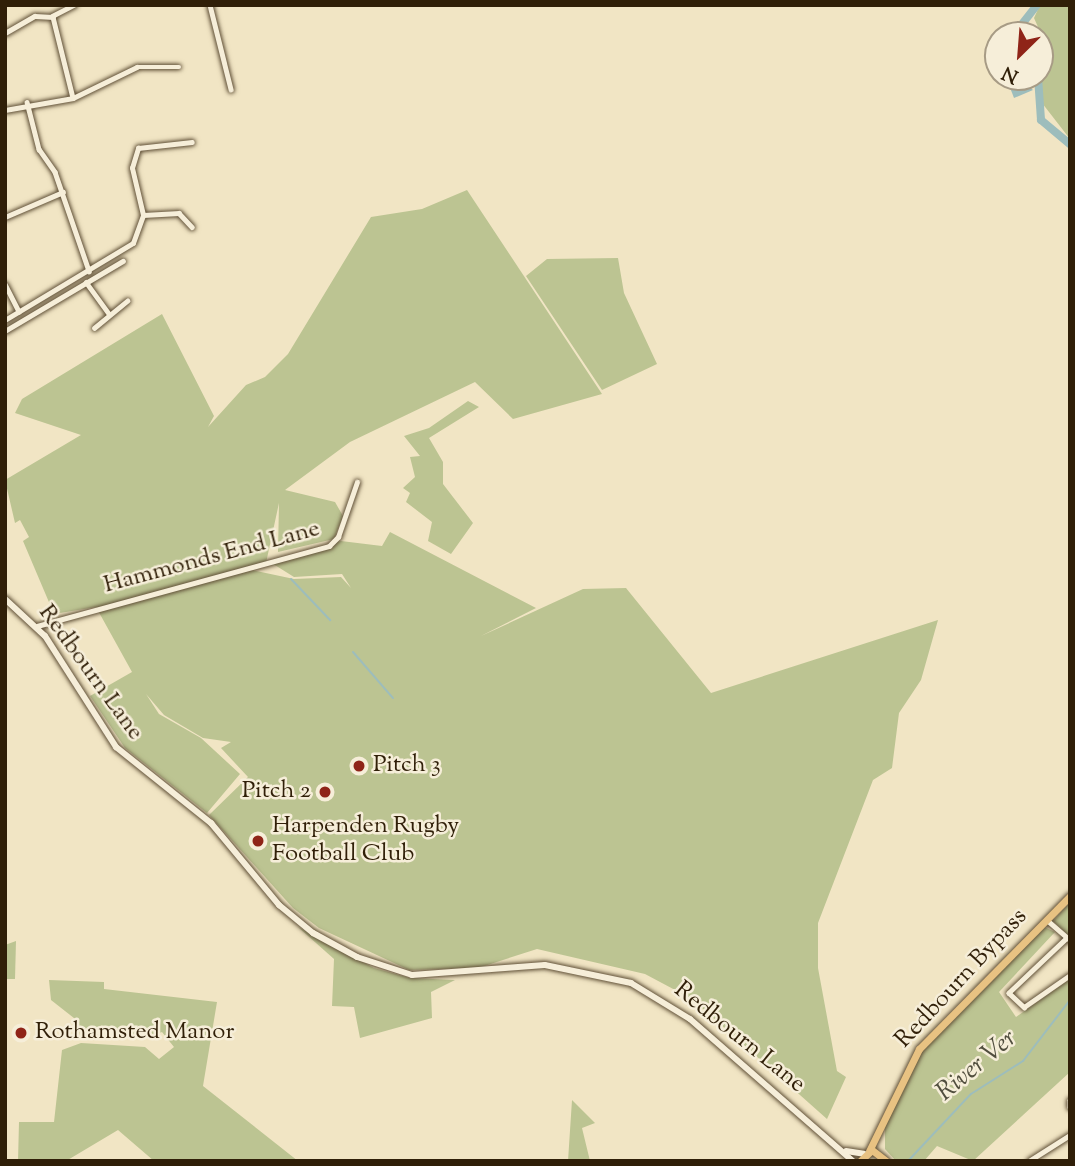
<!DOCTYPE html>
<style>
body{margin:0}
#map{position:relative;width:1075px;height:1166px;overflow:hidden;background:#f1e5c4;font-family:"Sorts Mill Goudy",serif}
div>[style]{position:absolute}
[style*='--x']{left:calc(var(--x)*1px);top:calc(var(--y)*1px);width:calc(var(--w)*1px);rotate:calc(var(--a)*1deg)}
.green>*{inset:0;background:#bcc492}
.water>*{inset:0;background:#9dbdbc}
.stream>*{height:2px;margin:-1px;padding:0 1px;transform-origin:1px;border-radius:1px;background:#9dbdbc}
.river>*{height:8px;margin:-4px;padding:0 4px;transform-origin:4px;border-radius:4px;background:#9dbdbc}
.roads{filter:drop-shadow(0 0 2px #605037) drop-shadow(0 0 2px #605037)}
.minor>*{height:4.5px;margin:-2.25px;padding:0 2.25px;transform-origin:2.25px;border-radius:2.25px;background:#f6eed9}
.secondary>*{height:6px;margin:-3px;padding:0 3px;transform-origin:3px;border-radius:3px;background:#f6eed9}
.primary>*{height:7px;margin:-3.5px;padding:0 3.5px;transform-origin:3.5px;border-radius:3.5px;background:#e8c282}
.dots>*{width:19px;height:19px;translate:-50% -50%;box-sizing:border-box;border:4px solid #f6eed9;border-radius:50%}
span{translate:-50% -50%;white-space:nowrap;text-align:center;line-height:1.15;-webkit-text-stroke:5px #f6eed9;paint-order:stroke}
.street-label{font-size:24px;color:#301f08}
.poi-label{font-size:24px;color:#301f08}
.left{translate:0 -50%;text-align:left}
.right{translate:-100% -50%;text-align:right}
.water-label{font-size:26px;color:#514e3e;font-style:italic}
.frame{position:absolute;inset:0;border:7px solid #301f08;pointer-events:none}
.north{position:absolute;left:984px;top:21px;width:70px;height:70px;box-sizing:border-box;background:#f6eed9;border:2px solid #a79b85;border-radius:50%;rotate:205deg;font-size:19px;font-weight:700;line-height:28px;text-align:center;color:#301f08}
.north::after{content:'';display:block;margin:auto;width:24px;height:32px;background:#8f2418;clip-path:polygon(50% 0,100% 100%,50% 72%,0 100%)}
</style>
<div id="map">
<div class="green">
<i style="clip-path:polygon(1040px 5px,1070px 5px,1070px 139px,1042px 103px,1040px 57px,1046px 45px,1034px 18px)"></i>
<i style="clip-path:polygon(467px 190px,602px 394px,513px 419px,475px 382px,350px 442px,285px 490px,335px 502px,343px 516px,334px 539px,278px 552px,279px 503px,266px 563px,247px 569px,294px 579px,341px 577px,351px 588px,342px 574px,294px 577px,270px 562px,341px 541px,382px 546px,390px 532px,536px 608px,481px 636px,583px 589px,626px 588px,711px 693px,938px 620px,921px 680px,899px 713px,892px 768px,873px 780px,818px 923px,818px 968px,837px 1071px,846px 1077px,827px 1119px,692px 999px,645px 974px,537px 949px,478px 968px,409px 970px,319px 928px,293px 908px,209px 815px,248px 777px,221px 748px,231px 742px,203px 738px,164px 715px,146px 694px,159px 714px,201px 738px,240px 774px,207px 813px,125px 748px,90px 696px,132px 672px,96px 607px,54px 614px,23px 541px,29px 537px,20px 520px,15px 523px,5px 480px,81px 435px,15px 413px,22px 399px,162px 314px,214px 416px,208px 427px,246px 385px,265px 377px,288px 354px,371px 217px,422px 209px)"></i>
<i style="clip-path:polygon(618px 258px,624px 293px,657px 364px,602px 390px,526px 276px,547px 259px)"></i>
<i style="clip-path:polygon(468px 401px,479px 407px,429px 438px,443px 462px,443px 484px,473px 523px,451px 554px,428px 541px,432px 522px,406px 502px,410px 493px,403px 488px,415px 477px,410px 457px,420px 456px,404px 436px,429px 428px)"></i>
<i style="clip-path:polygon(1070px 902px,1070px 937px,1053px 921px)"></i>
<i style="clip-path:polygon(1042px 926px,1055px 932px,999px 992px,1016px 1017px,1070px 979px,1070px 1072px,973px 1161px,937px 1146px,924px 1161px,896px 1161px,885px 1149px,885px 1125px,913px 1061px)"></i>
<i style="clip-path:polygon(298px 927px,374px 968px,410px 978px,455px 980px,431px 992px,432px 1018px,360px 1038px,354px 1007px,332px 1006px,334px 959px)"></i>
<i style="clip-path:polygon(16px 941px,15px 979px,5px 979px,5px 945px)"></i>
<i style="clip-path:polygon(49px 980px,104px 982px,104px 989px,217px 1002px,203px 1086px,298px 1161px,154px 1161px,118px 1130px,66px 1161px,18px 1161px,19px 1122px,54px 1122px,62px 1050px,81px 1043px,145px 1047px,159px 1059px,174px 1047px,162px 1032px,146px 1038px,80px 1035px,79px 1022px,51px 1000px)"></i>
<i style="clip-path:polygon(572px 1100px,595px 1123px,582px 1128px,590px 1161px,568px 1161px)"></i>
</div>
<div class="water">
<i style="clip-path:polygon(1006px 77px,1018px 77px,1033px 90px,1014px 98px)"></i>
</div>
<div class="stream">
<i style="--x:291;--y:579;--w:57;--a:46.4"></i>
<i style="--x:353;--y:652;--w:61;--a:49"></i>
<i style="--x:908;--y:1161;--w:92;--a:-46.8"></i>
<i style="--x:971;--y:1094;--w:62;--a:-32.4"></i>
<i style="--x:1023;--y:1061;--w:77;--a:-52.4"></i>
</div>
<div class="river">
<i style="--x:1024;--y:35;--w:9;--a:-126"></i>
<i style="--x:1019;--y:28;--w:29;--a:-52"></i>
<i style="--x:1038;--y:77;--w:43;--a:86"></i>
<i style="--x:1041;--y:120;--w:38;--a:40"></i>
</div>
<div class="roads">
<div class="minor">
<i style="--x:210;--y:5;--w:87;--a:76"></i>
<i style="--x:52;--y:16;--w:25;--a:-27"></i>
<i style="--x:5;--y:33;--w:34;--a:-30"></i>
<i style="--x:35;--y:16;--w:18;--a:3"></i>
<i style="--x:53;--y:17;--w:83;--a:76.1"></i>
<i style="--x:27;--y:102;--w:49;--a:75.7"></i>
<i style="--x:39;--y:149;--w:28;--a:55"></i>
<i style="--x:55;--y:172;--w:105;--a:71"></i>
<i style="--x:5;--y:110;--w:69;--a:-10"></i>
<i style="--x:73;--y:98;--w:71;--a:-25.8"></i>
<i style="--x:137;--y:67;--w:42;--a:0"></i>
<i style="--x:143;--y:215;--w:36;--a:-3"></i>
<i style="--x:179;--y:213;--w:19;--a:47"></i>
<i style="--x:5;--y:217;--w:63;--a:-23.3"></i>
<i style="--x:86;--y:282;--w:39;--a:54"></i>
<i style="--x:5;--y:284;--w:31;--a:63"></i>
<i style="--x:5;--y:320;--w:149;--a:-31"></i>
<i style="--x:133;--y:243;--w:30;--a:-70"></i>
<i style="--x:143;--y:215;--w:48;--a:-103.2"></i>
<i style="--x:132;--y:168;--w:21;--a:-73"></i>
<i style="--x:138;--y:148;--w:54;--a:-6.3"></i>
<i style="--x:94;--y:328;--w:43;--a:-39.3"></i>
<i style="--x:5;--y:331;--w:137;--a:-30.7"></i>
<i style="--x:37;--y:626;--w:303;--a:-15.3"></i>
<i style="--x:329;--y:546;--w:13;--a:-45"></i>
<i style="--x:338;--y:537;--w:58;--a:-70.9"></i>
<i style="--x:1047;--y:920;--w:30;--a:41"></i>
<i style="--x:1067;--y:938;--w:80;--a:136.5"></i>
<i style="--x:1009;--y:993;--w:21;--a:43"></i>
<i style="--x:1024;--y:1007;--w:56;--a:-34.8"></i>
<i style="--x:1070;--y:1100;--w:7;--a:90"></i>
<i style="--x:1029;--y:1161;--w:49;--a:-32.4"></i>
</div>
<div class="secondary">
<i style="--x:5;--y:599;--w:54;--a:42.8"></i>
<i style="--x:45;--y:636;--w:132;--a:57.4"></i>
<i style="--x:116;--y:747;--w:122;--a:38.7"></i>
<i style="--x:211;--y:823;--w:107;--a:50.3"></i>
<i style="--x:279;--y:905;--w:44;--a:39.5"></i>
<i style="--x:313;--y:933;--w:50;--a:28.6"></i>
<i style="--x:357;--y:957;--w:58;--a:18.1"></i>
<i style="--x:412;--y:975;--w:133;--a:-4.3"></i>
<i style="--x:545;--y:965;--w:88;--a:11.8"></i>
<i style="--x:631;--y:983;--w:69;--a:31.4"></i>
<i style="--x:690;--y:1019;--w:216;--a:41.1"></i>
<i style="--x:846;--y:1151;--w:18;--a:9"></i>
</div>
<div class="primary">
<i style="--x:869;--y:1151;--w:114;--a:-63.9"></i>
<i style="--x:919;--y:1049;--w:215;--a:-45.4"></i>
<i style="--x:860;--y:1161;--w:16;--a:-43"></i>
<i style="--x:872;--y:1150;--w:18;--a:38"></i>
</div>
</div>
<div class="dots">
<i style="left:359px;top:766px;background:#8f2418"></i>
<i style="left:325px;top:792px;background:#8f2418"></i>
<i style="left:258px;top:841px;background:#8f2418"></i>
<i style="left:21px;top:1033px;background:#8f2418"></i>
</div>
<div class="street-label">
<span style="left:212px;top:558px;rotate:-15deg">Hammonds End Lane</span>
<span style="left:90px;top:673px;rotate:54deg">Redbourn Lane</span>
<span style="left:962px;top:979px;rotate:-47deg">Redbourn Bypass</span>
<span style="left:739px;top:1038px;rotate:39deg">Redbourn Lane</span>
</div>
<div class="poi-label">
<span class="left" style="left:373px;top:766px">Pitch 3</span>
<span class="right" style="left:311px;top:792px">Pitch 2</span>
<span class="left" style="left:272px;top:841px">Harpenden Rugby<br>Football Club</span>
<span class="left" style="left:35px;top:1033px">Rothamsted Manor</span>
</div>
<div class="water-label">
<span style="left:977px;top:1066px;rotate:-40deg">River Ver</span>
</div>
<div class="frame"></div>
<div class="north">N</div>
</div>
